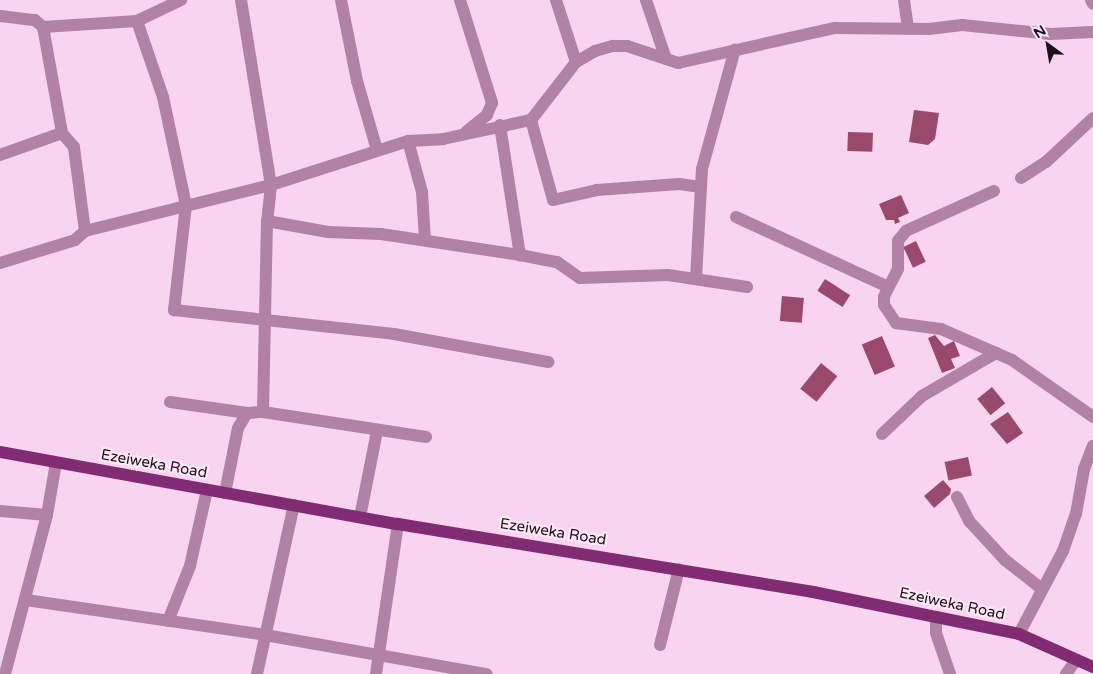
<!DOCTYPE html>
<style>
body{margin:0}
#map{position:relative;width:1093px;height:674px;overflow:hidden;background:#f8d4f0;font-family:"Varela Round",sans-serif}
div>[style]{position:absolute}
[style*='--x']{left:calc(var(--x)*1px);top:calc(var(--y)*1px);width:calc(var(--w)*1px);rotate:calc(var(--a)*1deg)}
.building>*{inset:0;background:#994a6c;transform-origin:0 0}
.minor>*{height:12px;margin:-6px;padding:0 6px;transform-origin:6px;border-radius:6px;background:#b181a6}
.major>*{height:12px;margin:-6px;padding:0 6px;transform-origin:6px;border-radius:6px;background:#812b73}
span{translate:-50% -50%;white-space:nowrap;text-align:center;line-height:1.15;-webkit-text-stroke:4.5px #fde7f7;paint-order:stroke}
.street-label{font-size:15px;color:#1e121b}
.north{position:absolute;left:1023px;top:20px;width:50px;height:50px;-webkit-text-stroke:4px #fde7f7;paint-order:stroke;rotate:328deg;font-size:14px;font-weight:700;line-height:20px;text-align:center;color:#1e121b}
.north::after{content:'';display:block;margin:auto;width:18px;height:22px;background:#1e121b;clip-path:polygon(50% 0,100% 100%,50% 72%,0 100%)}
</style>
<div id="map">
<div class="building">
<i style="clip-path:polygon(914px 110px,939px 113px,935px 139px,928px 145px,909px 142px)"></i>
<i style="left:848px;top:132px;width:25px;height:19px;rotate:2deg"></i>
<i style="clip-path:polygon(901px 195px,909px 213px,898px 218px,900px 222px,895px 224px,894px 220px,886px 220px,879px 204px)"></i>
<i style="left:916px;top:241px;width:23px;height:14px;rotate:65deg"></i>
<i style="left:825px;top:279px;width:30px;height:14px;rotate:33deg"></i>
<i style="left:782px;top:296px;width:22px;height:25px;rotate:5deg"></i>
<i style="clip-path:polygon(935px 335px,944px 346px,954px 341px,960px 356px,951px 359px,955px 368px,942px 373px,928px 338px)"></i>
<i style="left:882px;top:336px;width:33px;height:22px;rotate:67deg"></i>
<i style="left:821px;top:363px;width:21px;height:33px;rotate:39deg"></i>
<i style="left:992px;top:387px;width:21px;height:19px;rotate:51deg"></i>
<i style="clip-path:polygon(1008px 412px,1023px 433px,1007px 444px,990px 424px)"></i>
<i style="left:968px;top:457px;width:19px;height:24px;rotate:78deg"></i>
<i style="clip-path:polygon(943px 480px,951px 489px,950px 494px,934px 508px,924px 496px)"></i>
</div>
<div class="minor">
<i style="--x:241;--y:0;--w:187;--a:80.8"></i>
<i style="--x:271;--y:185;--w:36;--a:96"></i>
<i style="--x:267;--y:221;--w:191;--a:91.2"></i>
<i style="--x:341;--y:0;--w:83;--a:78.8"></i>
<i style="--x:357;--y:81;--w:72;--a:73.8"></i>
<i style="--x:460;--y:0;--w:108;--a:72.7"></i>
<i style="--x:492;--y:103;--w:13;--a:113"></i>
<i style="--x:487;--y:115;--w:27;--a:141"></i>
<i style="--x:556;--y:0;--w:65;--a:72.1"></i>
<i style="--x:646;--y:0;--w:62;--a:71.3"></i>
<i style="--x:904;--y:0;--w:27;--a:82"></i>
<i style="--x:1091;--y:0;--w:4;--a:63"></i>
<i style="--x:0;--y:16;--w:35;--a:7"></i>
<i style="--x:35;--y:20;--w:11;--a:41"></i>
<i style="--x:43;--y:27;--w:108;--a:79.8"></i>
<i style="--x:62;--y:133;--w:66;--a:160.5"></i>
<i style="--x:137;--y:21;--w:80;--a:71.1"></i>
<i style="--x:163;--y:97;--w:110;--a:78"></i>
<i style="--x:186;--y:205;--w:106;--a:96.5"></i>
<i style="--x:174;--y:310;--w:221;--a:6.2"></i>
<i style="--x:394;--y:334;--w:157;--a:10.3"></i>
<i style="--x:43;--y:27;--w:94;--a:-3.7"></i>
<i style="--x:137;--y:21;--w:49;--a:-25.5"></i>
<i style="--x:531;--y:120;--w:83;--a:74.6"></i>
<i style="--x:553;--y:200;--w:45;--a:-12.8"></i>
<i style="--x:597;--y:190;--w:82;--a:-4.2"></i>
<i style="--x:679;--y:184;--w:22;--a:8"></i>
<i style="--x:500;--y:125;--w:132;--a:81.3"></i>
<i style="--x:408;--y:141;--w:53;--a:74.6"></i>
<i style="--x:422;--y:192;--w:48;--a:86.4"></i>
<i style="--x:1021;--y:178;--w:30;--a:-33"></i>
<i style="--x:1046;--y:162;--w:64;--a:-43.1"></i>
<i style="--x:994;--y:191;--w:97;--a:155.6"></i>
<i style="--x:906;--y:231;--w:13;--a:129"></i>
<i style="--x:898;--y:241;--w:28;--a:90"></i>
<i style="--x:898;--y:269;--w:31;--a:117"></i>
<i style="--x:884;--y:297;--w:8;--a:90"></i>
<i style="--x:884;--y:305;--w:22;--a:56"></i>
<i style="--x:896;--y:323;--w:45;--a:7.6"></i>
<i style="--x:941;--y:329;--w:77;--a:23.6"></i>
<i style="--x:1012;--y:360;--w:99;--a:35.1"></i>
<i style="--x:736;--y:217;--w:167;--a:24.7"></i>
<i style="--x:267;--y:221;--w:62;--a:10.2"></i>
<i style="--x:328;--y:232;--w:53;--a:2.2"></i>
<i style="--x:381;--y:234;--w:141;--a:8.6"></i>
<i style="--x:520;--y:255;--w:38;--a:11"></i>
<i style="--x:557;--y:262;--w:28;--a:35"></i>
<i style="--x:580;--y:278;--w:88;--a:-2"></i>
<i style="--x:668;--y:275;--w:80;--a:8.6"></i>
<i style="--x:85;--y:231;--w:192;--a:-13.9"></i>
<i style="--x:271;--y:185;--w:144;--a:-17.8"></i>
<i style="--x:408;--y:141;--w:35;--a:-3"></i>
<i style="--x:443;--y:139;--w:90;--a:-12.2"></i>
<i style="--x:531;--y:120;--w:73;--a:-52.2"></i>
<i style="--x:576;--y:62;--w:22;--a:-30"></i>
<i style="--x:595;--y:51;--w:19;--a:-16"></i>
<i style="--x:613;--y:46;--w:14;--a:0"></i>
<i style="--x:627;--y:46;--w:54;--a:18.4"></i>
<i style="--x:678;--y:63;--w:161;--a:-12.6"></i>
<i style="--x:835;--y:28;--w:94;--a:0.6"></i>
<i style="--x:929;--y:29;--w:33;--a:-7"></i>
<i style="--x:962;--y:25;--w:89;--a:5.8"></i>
<i style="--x:1051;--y:34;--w:42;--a:-2.7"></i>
<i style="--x:0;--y:263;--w:78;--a:-17"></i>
<i style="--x:75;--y:240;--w:13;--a:-42"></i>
<i style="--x:85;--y:231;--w:85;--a:-97.5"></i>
<i style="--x:74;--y:147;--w:18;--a:-131"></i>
<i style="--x:696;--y:279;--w:110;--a:-86.9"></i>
<i style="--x:702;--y:169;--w:124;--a:-74.6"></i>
<i style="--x:170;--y:402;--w:78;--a:8.1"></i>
<i style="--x:882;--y:434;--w:55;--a:-43.5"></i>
<i style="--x:922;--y:396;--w:86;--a:-30.2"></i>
<i style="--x:225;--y:493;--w:66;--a:-78.7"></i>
<i style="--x:238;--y:428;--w:17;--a:-59"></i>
<i style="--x:247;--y:413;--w:16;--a:-4"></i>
<i style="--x:263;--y:412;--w:165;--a:8.7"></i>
<i style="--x:957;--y:497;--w:28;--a:63"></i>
<i style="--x:970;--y:522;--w:52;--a:47.4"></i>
<i style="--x:1005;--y:560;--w:47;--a:38.1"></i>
<i style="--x:0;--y:511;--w:47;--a:4.9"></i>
<i style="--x:360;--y:517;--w:88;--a:-78.8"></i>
<i style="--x:26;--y:600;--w:242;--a:8.3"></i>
<i style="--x:265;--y:635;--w:225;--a:10"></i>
<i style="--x:936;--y:617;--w:16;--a:90"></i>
<i style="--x:936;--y:633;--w:43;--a:71.1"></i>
<i style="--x:168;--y:621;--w:59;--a:-68.2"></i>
<i style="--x:190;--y:566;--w:78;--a:-77.4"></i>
<i style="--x:1019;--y:634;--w:94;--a:-62.1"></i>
<i style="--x:1063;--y:551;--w:39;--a:-71"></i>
<i style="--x:1076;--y:514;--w:46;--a:-79.9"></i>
<i style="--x:1084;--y:469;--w:25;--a:-69"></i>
<i style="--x:660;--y:645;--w:78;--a:-76"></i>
<i style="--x:5;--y:674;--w:164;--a:-75.2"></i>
<i style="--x:47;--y:515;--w:53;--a:-80.2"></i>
<i style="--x:257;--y:674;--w:173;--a:-77.7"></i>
<i style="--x:376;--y:674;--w:152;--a:-81.7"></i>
<i style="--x:1066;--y:674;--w:17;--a:-54"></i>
</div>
<div class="major">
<i style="--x:0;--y:452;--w:404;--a:10.3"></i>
<i style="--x:398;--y:524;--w:421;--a:9.3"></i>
<i style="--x:813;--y:592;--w:210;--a:11.5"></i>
<i style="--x:1019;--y:634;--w:81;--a:24"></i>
</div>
<div class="street-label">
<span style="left:154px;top:464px;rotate:10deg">Ezeiweka Road</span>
<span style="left:553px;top:532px;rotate:9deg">Ezeiweka Road</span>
<span style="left:952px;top:604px;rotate:12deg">Ezeiweka Road</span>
</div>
<div class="north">N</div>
</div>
